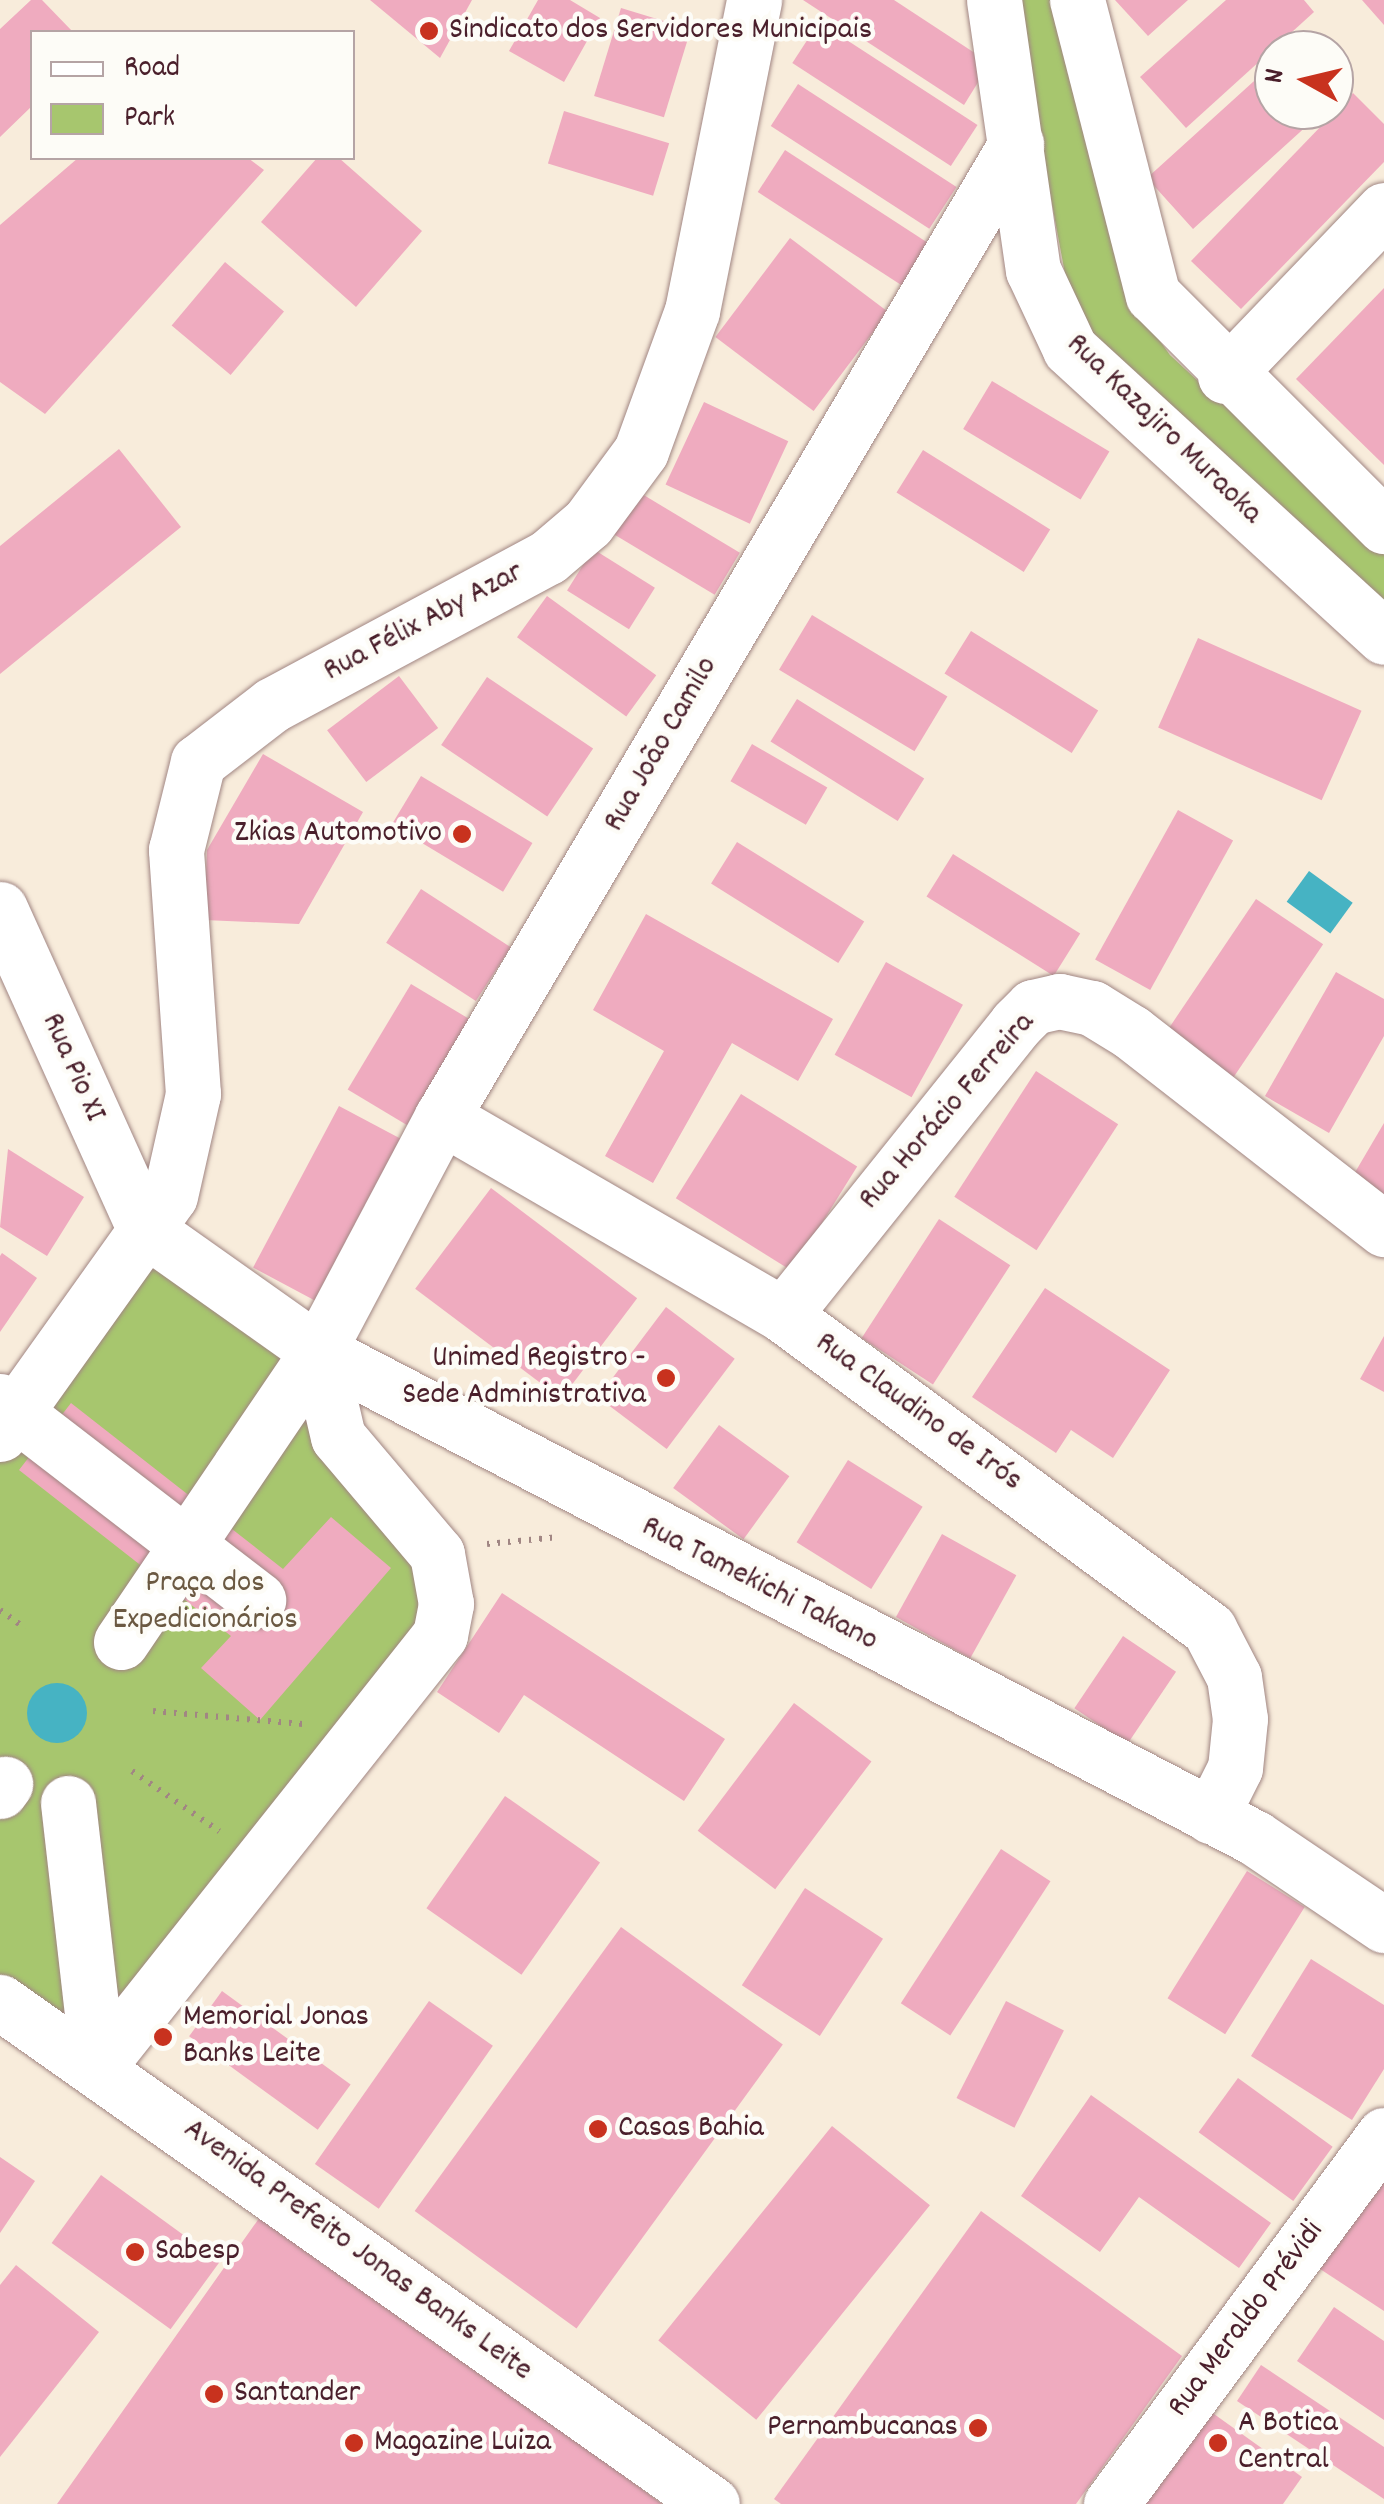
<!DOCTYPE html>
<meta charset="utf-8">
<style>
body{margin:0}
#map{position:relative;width:1384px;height:2504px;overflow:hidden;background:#f8ecdb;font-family:Dekko,sans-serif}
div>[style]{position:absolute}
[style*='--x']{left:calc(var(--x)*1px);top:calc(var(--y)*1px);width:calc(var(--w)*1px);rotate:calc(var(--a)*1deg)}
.green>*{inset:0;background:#a7c66e}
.water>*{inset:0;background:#46b3c3;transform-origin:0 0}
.round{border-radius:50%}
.building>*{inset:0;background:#efabbf;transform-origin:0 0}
.path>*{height:6px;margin-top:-3px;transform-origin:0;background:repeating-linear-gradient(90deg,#a18683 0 2.5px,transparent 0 10.5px)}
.roads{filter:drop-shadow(0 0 2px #a18683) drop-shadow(0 0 2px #a18683)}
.minor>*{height:55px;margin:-27.5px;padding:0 27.5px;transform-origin:27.5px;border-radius:27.5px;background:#fff}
.dots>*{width:28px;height:28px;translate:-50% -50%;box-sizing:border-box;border:5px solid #fdfcf7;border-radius:50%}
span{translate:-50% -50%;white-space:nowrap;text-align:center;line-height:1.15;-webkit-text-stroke:9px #fdfcf7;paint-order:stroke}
.poi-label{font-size:32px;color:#4a1f2b}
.left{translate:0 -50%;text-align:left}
.right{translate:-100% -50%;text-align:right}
.street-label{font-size:32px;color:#4a1f2b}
.park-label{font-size:32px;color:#6b5942}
.legend{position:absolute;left:30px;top:30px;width:325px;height:130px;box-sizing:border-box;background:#fdfcf7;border:2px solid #b5a4a5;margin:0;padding:12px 18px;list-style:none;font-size:30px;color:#4a1f2b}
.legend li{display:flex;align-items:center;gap:20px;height:50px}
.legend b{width:50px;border:2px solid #b5a4a5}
.north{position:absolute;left:1254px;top:30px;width:100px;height:100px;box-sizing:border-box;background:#fdfcf7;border:2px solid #b5a4a5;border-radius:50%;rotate:278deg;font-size:28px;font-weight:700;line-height:40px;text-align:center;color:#4a1f2b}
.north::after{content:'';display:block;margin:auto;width:35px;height:45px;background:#c8321e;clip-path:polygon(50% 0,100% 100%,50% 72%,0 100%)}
</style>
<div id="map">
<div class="green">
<i style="clip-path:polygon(1014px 0,1055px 0,1126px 294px,1170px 355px,1384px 554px,1384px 611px,1106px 361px,1071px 306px)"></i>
<i style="clip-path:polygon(146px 1239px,315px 1354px,443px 1600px,99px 2063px,0 1997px,0 1442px)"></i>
</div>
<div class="water">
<i style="left:1309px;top:871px;width:54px;height:38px;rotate:36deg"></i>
<i class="round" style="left:27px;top:1683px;width:60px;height:60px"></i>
</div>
<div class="building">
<i style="clip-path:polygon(31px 0,42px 0,73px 32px,32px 32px,32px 106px,0 137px,0 29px)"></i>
<i style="clip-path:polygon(370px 0,472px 0,440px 58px)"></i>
<i style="clip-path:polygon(538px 0,570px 0,600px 18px,564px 82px,509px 51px)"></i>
<i style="clip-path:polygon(803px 0,894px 0,990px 63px,964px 105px)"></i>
<i style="clip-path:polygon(1115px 0,1188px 0,1148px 36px)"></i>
<i style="clip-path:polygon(1226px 0,1304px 0,1314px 12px,1186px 128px,1140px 77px)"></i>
<i style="clip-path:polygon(1362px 0,1384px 0,1384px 25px)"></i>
<i style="left:621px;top:8px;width:73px;height:92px;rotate:17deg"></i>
<i style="left:819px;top:22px;width:189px;height:49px;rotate:33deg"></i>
<i style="clip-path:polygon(1274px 63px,1274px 110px,1321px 113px,1193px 229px,1147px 178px)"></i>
<i style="left:798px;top:84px;width:189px;height:50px;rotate:33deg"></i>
<i style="clip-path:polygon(1353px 93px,1384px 124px,1384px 162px,1241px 309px,1191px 261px)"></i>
<i style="left:564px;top:111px;width:110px;height:55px;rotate:17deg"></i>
<i style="left:785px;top:150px;width:189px;height:50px;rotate:33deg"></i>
<i style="clip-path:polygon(78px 158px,248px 158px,264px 170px,45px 414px,0 382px,0 225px)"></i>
<i style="clip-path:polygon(317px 158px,339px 158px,422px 231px,356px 307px,261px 222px)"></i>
<i style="left:790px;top:238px;width:123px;height:124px;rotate:37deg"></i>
<i style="left:225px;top:262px;width:77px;height:83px;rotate:40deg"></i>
<i style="clip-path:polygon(1384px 288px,1384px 465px,1296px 379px)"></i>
<i style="left:992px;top:381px;width:137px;height:56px;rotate:31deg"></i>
<i style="left:704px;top:402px;width:93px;height:91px;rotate:25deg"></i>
<i style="clip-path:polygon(119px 449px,181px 527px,0 674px,0 546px)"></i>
<i style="left:923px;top:450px;width:150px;height:50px;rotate:32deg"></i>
<i style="left:637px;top:491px;width:120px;height:49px;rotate:31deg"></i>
<i style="left:593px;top:549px;width:73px;height:49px;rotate:32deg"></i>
<i style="left:547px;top:596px;width:135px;height:51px;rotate:36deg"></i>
<i style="left:812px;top:615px;width:158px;height:64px;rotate:31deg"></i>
<i style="left:971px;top:631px;width:150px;height:50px;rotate:32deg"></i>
<i style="left:1198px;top:638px;width:179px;height:98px;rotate:24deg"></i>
<i style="left:399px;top:676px;width:65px;height:90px;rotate:53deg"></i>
<i style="left:487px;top:677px;width:128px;height:82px;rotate:34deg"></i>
<i style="left:797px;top:699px;width:150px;height:50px;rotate:32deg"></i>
<i style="left:752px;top:744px;width:87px;height:43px;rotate:30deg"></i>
<i style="clip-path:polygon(263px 754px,363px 812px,299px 924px,204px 920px,207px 850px)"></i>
<i style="left:421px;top:776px;width:130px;height:57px;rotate:31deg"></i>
<i style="left:1178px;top:810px;width:63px;height:171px;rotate:29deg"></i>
<i style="left:737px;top:842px;width:150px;height:49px;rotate:32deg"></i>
<i style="left:953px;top:854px;width:150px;height:50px;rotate:32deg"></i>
<i style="left:421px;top:889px;width:107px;height:64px;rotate:33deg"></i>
<i style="left:1256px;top:899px;width:81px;height:163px;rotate:34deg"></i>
<i style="clip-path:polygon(646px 914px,833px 1019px,798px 1081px,732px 1043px,653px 1183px,605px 1156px,664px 1051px,593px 1010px)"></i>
<i style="left:886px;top:962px;width:88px;height:106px;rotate:29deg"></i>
<i style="clip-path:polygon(1336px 972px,1384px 999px,1384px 1036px,1329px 1133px,1265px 1096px)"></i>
<i style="left:411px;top:984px;width:70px;height:123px;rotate:31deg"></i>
<i style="left:1036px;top:1071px;width:98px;height:150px;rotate:33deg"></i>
<i style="left:741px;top:1094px;width:137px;height:123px;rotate:32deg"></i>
<i style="left:339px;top:1106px;width:72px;height:183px;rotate:28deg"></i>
<i style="clip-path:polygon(1384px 1123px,1384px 1208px,1347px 1186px)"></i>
<i style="clip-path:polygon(8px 1149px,84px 1197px,47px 1256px,0 1227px)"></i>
<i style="left:491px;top:1188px;width:183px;height:126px;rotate:37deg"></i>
<i style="left:939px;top:1219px;width:85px;height:142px;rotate:33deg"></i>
<i style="clip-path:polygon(2px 1253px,37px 1278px,0 1332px,0 1256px)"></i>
<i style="clip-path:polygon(1045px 1288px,1170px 1370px,1113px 1458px,1071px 1430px,1056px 1453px,972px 1397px)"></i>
<i style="left:666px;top:1307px;width:86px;height:113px;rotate:37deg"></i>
<i style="clip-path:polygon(1384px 1336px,1384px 1392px,1360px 1379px)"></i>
<i style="clip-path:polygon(71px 1403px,283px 1569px,331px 1517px,391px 1568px,260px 1720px,201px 1668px,231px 1636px,19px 1470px)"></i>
<i style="left:719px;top:1425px;width:87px;height:78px;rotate:36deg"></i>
<i style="left:848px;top:1460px;width:88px;height:97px;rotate:32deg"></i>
<i style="left:942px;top:1534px;width:85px;height:95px;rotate:29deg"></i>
<i style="clip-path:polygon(502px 1593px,725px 1739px,684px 1801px,524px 1695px,499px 1733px,437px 1692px)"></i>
<i style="left:1123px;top:1636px;width:64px;height:87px;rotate:34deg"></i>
<i style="left:794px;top:1703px;width:97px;height:160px;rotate:37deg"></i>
<i style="left:505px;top:1796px;width:116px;height:137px;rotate:35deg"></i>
<i style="left:1001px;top:1849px;width:59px;height:184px;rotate:33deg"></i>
<i style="left:1247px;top:1871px;width:68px;height:150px;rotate:32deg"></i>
<i style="left:805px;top:1888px;width:93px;height:116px;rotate:33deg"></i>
<i style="left:621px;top:1927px;width:200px;height:351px;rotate:36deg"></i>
<i style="clip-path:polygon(1311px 1959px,1384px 2005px,1384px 2069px,1352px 2120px,1251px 2056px)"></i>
<i style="left:222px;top:1991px;width:159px;height:56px;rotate:36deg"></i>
<i style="left:429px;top:2001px;width:78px;height:199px;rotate:35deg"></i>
<i style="left:1006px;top:2001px;width:65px;height:109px;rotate:27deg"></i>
<i style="left:1238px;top:2078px;width:117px;height:67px;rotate:36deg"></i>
<i style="clip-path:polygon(1091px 2095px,1271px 2223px,1239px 2268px,1139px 2197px,1100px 2252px,1021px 2196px)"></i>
<i style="left:832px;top:2126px;width:126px;height:276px;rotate:39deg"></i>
<i style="clip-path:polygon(0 2157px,35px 2181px,0 2233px)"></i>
<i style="clip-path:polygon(1384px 2171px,1384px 2311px,1314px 2265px)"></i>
<i style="left:101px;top:2175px;width:147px;height:84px;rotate:36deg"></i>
<i style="clip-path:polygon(267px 2207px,497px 2382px,662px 2504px,57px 2504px)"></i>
<i style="clip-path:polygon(981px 2211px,1182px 2356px,1076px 2504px,781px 2504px,774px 2499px)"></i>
<i style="clip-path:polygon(16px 2265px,99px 2332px,0 2457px,0 2285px)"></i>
<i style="clip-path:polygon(1334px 2307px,1384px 2341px,1384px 2420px,1297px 2361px)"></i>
<i style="clip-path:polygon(1261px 2365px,1384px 2447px,1384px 2499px,1237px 2401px)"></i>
<i style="clip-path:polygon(1207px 2409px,1302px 2477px,1283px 2504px,1136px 2504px)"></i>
</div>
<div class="path">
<i style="--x:487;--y:1544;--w:72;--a:-5.6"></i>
<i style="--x:0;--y:1610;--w:31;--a:36"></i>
<i style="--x:153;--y:1711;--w:150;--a:5"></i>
<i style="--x:132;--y:1771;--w:106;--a:34.6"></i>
</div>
<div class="roads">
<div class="minor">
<i style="--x:994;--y:0;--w:273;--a:81.8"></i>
<i style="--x:1033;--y:270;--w:87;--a:64.9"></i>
<i style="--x:1070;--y:349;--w:426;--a:42.5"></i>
<i style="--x:1077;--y:0;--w:305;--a:75.6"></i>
<i style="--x:1153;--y:295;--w:327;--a:45"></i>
<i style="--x:1225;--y:376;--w:230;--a:-46.2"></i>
<i style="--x:0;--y:909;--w:350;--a:65.7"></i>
<i style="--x:442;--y:1117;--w:394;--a:30.1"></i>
<i style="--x:783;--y:1315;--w:529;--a:36.39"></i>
<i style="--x:1209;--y:1629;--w:54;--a:62.5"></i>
<i style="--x:1234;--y:1677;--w:42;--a:81.9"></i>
<i style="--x:1240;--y:1719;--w:49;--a:95.8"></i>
<i style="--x:1235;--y:1768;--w:54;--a:116.6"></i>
<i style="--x:144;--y:1228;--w:213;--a:35.3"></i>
<i style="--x:318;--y:1351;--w:1056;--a:27.46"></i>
<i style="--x:1255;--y:1838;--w:156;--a:34"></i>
<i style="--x:783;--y:1315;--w:373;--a:-51.3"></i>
<i style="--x:1016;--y:1024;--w:24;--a:-45"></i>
<i style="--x:1033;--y:1007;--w:27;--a:-13"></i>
<i style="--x:1059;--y:1001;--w:34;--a:12"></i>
<i style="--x:1092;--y:1008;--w:46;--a:31.6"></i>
<i style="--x:1131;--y:1032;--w:321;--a:37.9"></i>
<i style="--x:0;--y:1401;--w:326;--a:37.6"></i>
<i style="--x:0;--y:1434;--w:292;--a:-54.5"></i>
<i style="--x:170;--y:1196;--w:105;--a:-77.3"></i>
<i style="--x:193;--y:1094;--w:245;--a:-94"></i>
<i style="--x:176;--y:850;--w:91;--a:-76"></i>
<i style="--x:198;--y:762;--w:93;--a:-37.6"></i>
<i style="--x:272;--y:705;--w:313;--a:-28.2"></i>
<i style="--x:548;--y:557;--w:52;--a:-40.4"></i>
<i style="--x:588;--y:523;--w:89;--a:-53.6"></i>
<i style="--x:641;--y:451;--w:149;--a:-70"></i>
<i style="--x:692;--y:311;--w:317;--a:-78.7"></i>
<i style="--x:121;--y:1642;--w:351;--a:-55.9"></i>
<i style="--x:318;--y:1351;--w:265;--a:-62.1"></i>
<i style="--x:442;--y:1117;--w:1130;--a:-59.46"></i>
<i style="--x:0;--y:1791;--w:9;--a:-54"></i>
<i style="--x:68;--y:1803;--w:265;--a:83.5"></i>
<i style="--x:0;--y:2002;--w:871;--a:35.19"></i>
<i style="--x:98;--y:2066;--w:550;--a:-51.57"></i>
<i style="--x:440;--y:1635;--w:32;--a:-79"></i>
<i style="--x:446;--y:1604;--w:51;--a:-100.2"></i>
<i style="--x:437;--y:1554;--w:153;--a:-130.2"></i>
<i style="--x:338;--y:1437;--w:88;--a:-103.1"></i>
<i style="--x:1111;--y:2504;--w:459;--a:-53.5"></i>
</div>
</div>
<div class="dots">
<i style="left:429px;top:31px;background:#c8321e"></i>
<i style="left:462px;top:834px;background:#c8321e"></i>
<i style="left:666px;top:1378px;background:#c8321e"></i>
<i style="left:163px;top:2037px;background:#c8321e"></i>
<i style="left:598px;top:2129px;background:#c8321e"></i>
<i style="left:135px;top:2252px;background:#c8321e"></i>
<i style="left:214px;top:2394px;background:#c8321e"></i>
<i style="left:978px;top:2428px;background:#c8321e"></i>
<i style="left:354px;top:2443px;background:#c8321e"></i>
<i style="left:1218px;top:2443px;background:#c8321e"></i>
</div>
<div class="poi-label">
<span class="left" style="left:449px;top:31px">Sindicato dos Servidores Municipais</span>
<span class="right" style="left:442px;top:834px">Zkias Automotivo</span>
<span class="right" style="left:646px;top:1378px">Unimed Registro -<br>Sede Administrativa</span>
<span class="left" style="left:183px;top:2037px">Memorial Jonas<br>Banks Leite</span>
<span class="left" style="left:618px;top:2129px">Casas Bahia</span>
<span class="left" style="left:155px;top:2252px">Sabesp</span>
<span class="left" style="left:234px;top:2394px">Santander</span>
<span class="left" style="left:1238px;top:2443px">A Botica<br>Central</span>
<span class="right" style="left:958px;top:2428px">Pernambucanas</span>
<span class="left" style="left:374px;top:2443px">Magazine Luiza</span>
</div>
<div class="street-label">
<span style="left:1163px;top:430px;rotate:44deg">Rua Kazajiro Muraoka</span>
<span style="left:424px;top:623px;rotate:-28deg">Rua Félix Aby Azar</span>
<span style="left:662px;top:745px;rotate:-60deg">Rua João Camilo</span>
<span style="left:72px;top:1068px;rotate:66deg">Rua Pio XI</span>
<span style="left:948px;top:1112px;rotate:-49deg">Rua Horácio Ferreira</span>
<span style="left:918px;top:1413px;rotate:36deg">Rua Claudino de Irós</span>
<span style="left:759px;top:1585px;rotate:27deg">Rua Tamekichi Takano</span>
<span style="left:357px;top:2251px;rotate:36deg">Avenida Prefeito Jonas Banks Leite</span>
<span style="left:1247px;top:2320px;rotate:-53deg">Rua Meraldo Prévidi</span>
</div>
<div class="park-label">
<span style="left:205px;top:1603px">Praça dos<br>Expedicionários</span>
</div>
<ul class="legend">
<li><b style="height:12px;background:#fff"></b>Road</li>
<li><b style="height:28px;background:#a7c66e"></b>Park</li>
</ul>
<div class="north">N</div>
</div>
